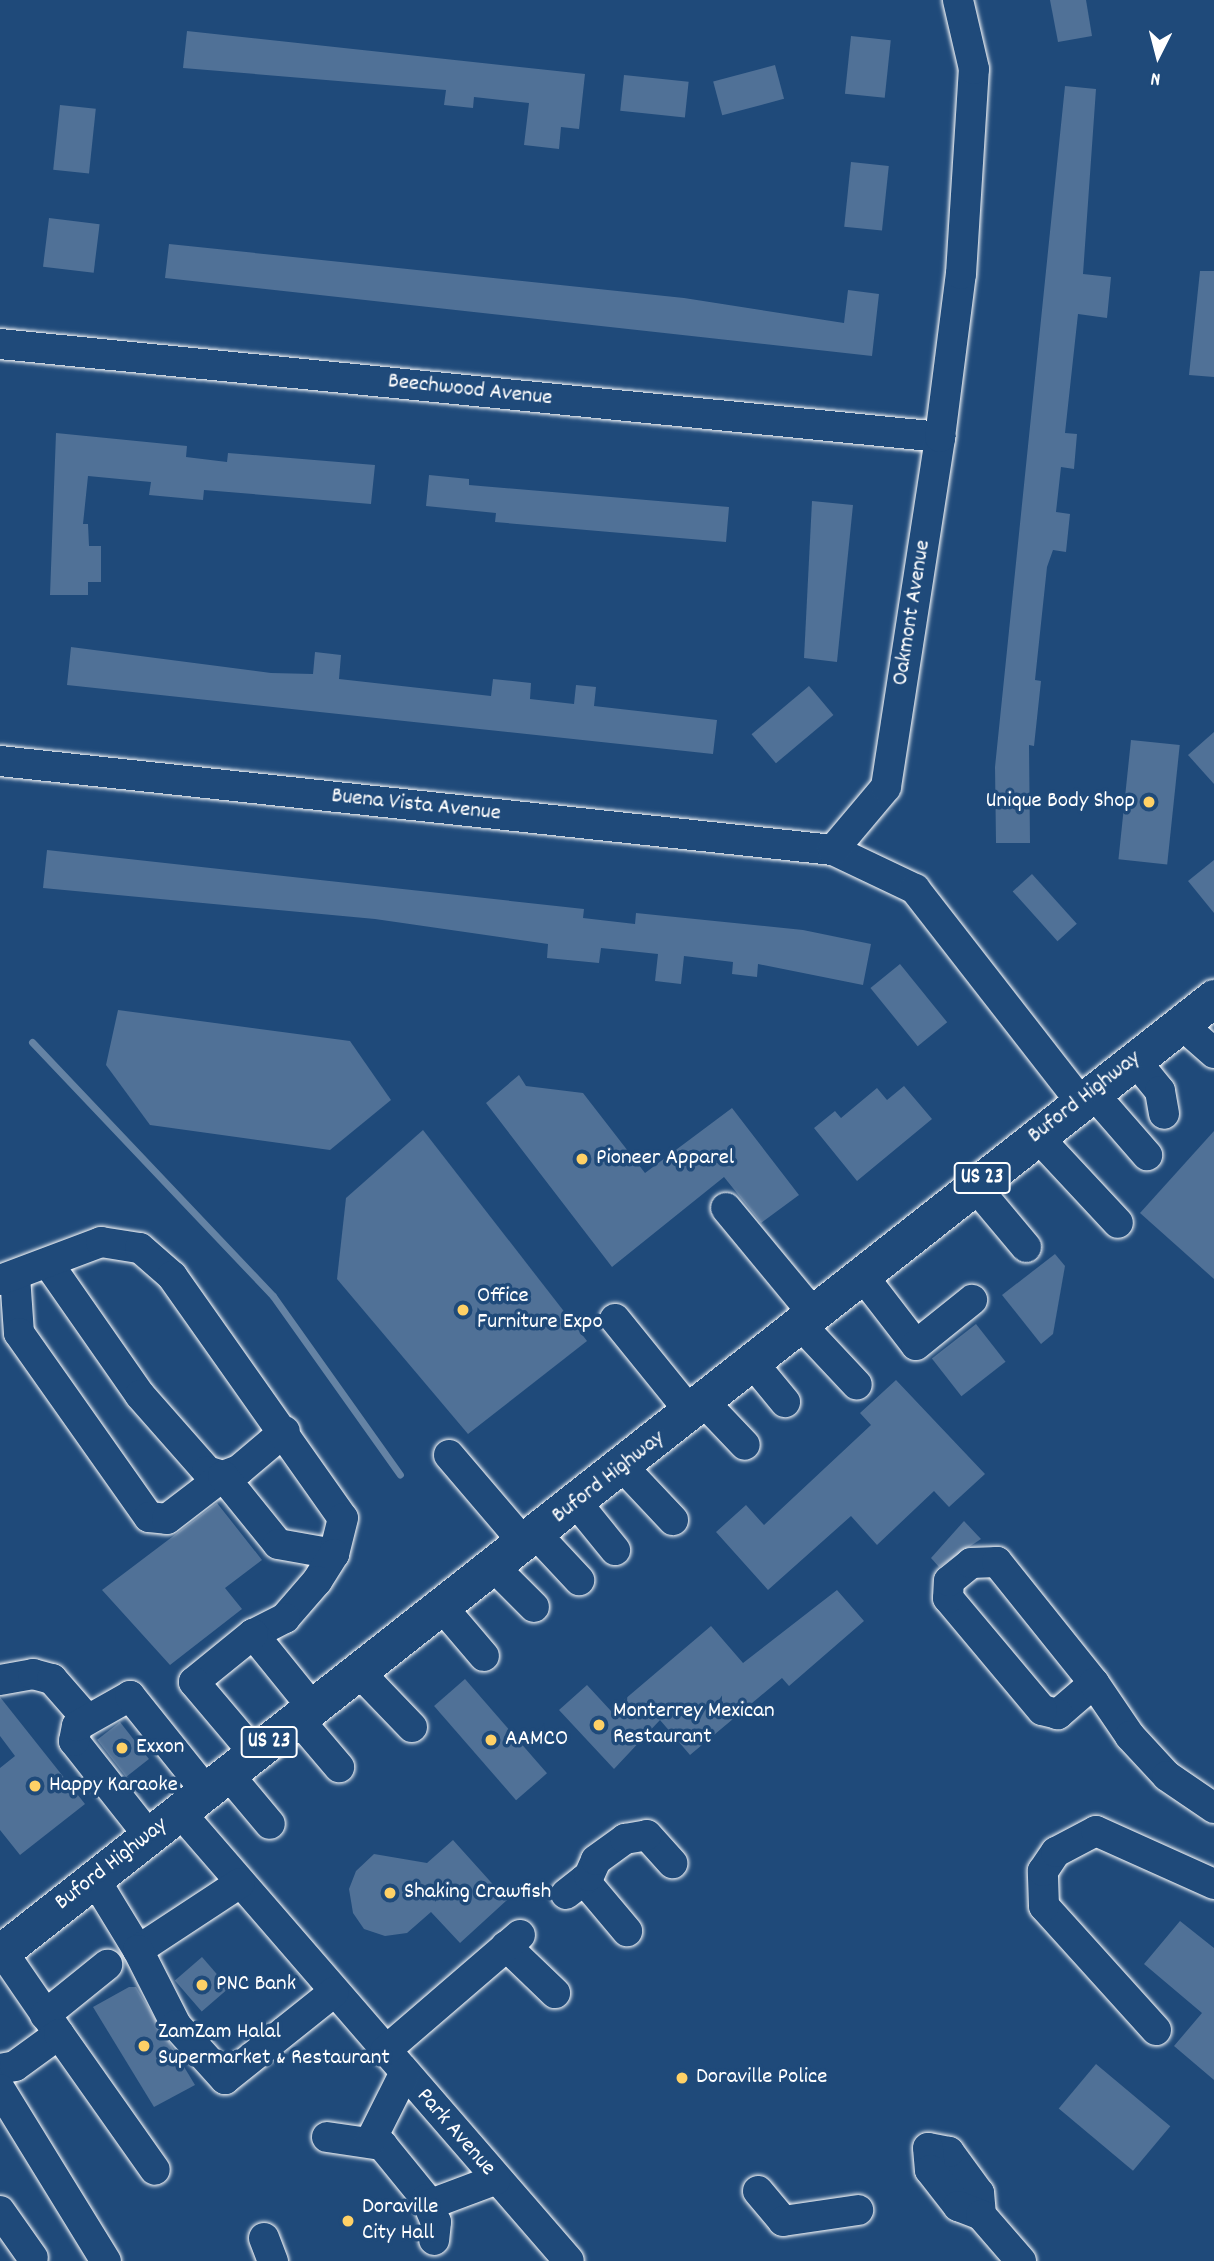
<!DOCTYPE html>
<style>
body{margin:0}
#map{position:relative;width:1214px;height:2261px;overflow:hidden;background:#1f4a7a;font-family:Dekko,sans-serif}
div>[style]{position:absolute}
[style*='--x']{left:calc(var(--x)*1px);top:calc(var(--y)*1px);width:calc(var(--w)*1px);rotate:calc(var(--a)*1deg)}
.stream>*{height:7px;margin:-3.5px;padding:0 3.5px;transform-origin:3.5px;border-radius:3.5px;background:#6583a4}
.building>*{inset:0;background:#507197;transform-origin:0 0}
.roads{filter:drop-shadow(0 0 2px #fff) drop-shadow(0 0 2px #fff)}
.minor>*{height:30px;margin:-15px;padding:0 15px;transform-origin:15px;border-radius:15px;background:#1f4a7a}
.major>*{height:37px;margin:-18.5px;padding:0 18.5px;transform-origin:18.5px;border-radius:18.5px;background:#1f4a7a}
.dots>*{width:19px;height:19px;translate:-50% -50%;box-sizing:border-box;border:4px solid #1f4a7a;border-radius:50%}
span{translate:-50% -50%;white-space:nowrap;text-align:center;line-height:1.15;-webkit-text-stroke:7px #1f4a7a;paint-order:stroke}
.shield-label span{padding:2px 5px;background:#1f4a7a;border:2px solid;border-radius:5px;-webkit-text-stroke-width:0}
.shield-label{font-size:21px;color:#fff;font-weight:700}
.street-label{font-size:23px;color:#fff}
.poi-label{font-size:23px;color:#fff}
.right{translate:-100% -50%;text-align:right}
.left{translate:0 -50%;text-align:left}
.north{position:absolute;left:1123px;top:21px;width:70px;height:70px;-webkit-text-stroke:5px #1f4a7a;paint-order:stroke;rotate:186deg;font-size:19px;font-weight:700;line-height:28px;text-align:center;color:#fff}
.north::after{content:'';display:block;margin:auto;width:24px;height:32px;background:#fff;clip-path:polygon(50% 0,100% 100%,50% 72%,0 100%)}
</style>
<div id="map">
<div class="stream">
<i style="--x:32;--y:1042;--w:350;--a:46.5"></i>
<i style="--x:273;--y:1296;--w:219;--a:54.6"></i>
</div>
<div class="building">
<i style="clip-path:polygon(1050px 0,1086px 0,1092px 36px,1058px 42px)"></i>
<i style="clip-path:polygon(187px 31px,585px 74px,579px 129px,561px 127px,559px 149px,524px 145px,529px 103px,474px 97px,473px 108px,444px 105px,446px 90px,183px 68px)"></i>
<i style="left:851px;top:36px;width:40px;height:58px;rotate:6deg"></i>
<i style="left:775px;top:65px;width:35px;height:64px;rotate:75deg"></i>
<i style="left:624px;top:75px;width:65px;height:36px;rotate:6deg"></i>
<i style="clip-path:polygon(1065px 86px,1096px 89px,1083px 274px,1111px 277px,1107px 318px,1078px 314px,1065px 433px,1077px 434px,1074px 469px,1061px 467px,1056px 512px,1070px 514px,1066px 552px,1053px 550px,1047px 567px,1035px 680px,1041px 681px,1034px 746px,1029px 745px,1030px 843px,996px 843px,995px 767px)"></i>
<i style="left:60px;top:105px;width:36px;height:65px;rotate:6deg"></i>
<i style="left:851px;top:162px;width:38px;height:65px;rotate:6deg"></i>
<i style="left:49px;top:218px;width:51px;height:49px;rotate:7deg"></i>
<i style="clip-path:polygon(169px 244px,684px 298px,844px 323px,848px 290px,879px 294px,872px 356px,165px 278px)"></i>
<i style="clip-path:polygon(1200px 271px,1214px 271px,1214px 377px,1189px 375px)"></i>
<i style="clip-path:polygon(56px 433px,187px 446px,186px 457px,227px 462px,228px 453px,375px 465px,371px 504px,204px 490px,203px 500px,149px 495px,151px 482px,88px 476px,83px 524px,88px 524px,89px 546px,101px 546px,101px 582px,88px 582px,88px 595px,50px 595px)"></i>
<i style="clip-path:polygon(429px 475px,469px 479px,469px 485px,729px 507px,726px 542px,495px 522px,496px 513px,426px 506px)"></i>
<i style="clip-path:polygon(812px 501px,853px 505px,837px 662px,804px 658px)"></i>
<i style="clip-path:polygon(71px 647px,271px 673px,313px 674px,315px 652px,341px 655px,339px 679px,491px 696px,493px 679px,531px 683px,530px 699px,574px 704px,576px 685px,596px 687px,594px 706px,717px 720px,713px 754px,67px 685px)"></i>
<i style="left:809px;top:686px;width:38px;height:75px;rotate:50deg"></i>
<i style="clip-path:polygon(1214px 732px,1214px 784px,1188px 755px)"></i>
<i style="left:1131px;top:740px;width:49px;height:120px;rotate:6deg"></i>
<i style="clip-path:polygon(47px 850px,584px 909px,583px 918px,635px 924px,636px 913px,803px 930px,871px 944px,863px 985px,758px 964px,757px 977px,732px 974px,733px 962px,684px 956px,681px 984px,655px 981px,658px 954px,601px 948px,599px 963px,547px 958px,548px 944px,375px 919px,43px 888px)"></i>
<i style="clip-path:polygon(1214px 860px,1214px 913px,1188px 881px)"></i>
<i style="left:1032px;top:874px;width:67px;height:26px;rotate:48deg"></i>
<i style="left:900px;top:964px;width:75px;height:38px;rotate:51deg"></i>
<i style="clip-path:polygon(118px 1010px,350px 1041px,391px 1100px,330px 1150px,150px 1125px,106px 1065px)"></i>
<i style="clip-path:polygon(519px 1075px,526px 1086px,583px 1093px,645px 1173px,732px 1108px,799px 1195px,761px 1223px,724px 1177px,612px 1267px,486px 1103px)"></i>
<i style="clip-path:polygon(904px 1086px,932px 1119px,857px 1181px,814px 1128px,835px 1111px,841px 1118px,877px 1088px,887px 1100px)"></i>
<i style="clip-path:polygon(423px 1130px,587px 1341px,468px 1434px,337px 1279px,346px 1198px)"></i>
<i style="clip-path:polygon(1214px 1131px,1214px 1279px,1140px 1213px)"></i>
<i style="clip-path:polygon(1055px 1254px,1065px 1266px,1053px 1334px,1041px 1344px,1002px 1295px)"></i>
<i style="left:976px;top:1324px;width:48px;height:56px;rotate:52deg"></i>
<i style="clip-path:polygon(896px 1380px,985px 1474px,949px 1507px,934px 1491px,877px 1545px,851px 1516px,768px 1590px,716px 1532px,746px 1505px,764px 1525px,871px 1425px,860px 1413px)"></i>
<i style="clip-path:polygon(217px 1503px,262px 1560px,225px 1588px,242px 1609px,170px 1665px,102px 1590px)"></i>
<i style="clip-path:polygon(964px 1521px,981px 1539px,939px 1567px,931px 1558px)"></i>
<i style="clip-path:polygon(837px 1590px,864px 1621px,789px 1686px,782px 1678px,690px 1755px,660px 1720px,614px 1769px,559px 1710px,587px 1685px,611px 1711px,711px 1626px,743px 1663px)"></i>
<i style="left:465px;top:1679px;width:125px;height:41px;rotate:49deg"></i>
<i style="clip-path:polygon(0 1697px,85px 1804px,20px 1855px,0 1830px,0 1768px,15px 1756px,0 1736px)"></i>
<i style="left:120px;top:1722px;width:47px;height:29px;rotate:52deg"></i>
<i style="clip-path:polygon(453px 1840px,507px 1900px,460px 1943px,431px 1912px,407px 1933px,385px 1936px,364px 1929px,353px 1913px,349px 1889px,356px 1871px,374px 1854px,427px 1863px)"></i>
<i style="clip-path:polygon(1180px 1921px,1214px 1948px,1214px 2080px,1174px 2046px,1202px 2013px,1144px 1964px)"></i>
<i style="left:202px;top:1957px;width:41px;height:36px;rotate:49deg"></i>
<i style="clip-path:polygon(129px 1987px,136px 1987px,195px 2085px,154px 2107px,93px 2007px)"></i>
<i style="left:1096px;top:2064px;width:97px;height:58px;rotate:40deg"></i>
</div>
<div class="roads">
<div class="minor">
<i style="--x:0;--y:344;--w:945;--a:5.65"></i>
<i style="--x:0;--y:761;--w:838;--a:6.1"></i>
<i style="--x:833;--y:850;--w:91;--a:25.4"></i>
<i style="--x:915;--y:889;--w:269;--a:52.1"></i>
<i style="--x:833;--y:850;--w:82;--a:-49.9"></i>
<i style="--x:886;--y:787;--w:354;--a:-81.2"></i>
<i style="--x:940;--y:437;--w:164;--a:-82.7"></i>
<i style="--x:961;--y:274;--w:205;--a:-86.4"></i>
<i style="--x:974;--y:69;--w:71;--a:-103.1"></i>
<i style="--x:1181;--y:1024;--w:44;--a:41.3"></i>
<i style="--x:1134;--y:1059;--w:41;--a:50.9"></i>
<i style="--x:1160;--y:1091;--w:23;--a:80"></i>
<i style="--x:1092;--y:1092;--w:84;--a:48.9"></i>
<i style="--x:1036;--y:1135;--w:120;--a:47"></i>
<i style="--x:974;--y:1185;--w:81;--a:50"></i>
<i style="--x:726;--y:1208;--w:136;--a:50.4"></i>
<i style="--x:50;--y:1266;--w:157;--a:55.1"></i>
<i style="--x:140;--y:1395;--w:101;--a:48.6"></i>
<i style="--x:207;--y:1471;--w:17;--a:17"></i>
<i style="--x:223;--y:1476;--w:17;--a:-21"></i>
<i style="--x:239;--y:1470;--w:60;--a:-40.3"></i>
<i style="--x:862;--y:1275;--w:88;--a:52.4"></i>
<i style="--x:916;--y:1345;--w:72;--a:-38.8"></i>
<i style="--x:15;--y:1276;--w:57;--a:86"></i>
<i style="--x:19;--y:1333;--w:225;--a:54.8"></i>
<i style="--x:149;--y:1517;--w:18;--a:6"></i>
<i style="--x:167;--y:1519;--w:71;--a:-37.5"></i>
<i style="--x:223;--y:1476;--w:87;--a:51"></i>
<i style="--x:278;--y:1544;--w:57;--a:10.1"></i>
<i style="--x:0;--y:1280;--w:108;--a:-20.6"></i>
<i style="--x:101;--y:1242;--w:39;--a:9"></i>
<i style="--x:140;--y:1248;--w:43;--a:41.2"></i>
<i style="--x:172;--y:1276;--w:296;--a:54.8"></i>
<i style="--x:343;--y:1518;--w:37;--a:104"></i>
<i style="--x:334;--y:1554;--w:32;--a:122"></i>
<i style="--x:317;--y:1581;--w:49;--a:130.9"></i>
<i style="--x:285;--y:1618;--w:36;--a:153"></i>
<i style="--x:253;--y:1634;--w:95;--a:51"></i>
<i style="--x:615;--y:1319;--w:121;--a:51"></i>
<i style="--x:800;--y:1324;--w:83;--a:46.9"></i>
<i style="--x:752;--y:1362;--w:52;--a:50.5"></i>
<i style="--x:704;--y:1402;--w:59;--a:46.4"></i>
<i style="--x:449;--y:1455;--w:117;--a:49.5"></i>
<i style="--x:623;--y:1467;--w:73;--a:46.7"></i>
<i style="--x:576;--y:1502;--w:62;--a:50.9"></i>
<i style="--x:537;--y:1535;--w:62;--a:47"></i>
<i style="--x:495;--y:1568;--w:55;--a:45"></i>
<i style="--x:443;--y:1608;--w:63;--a:49.5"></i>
<i style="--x:253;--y:1634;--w:76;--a:140.9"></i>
<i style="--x:194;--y:1682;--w:93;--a:49.8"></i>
<i style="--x:360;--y:1673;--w:75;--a:46.1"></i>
<i style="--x:0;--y:1680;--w:34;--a:-10"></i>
<i style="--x:33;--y:1674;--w:20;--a:15"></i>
<i style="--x:52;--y:1679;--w:53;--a:48.8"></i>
<i style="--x:1094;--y:1683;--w:48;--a:139.3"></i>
<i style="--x:1058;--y:1714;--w:16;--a:-166"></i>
<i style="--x:1042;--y:1710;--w:146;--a:-130"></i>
<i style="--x:948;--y:1598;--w:17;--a:-87"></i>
<i style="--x:949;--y:1581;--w:28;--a:-39"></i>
<i style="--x:971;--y:1563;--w:26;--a:-2"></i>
<i style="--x:997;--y:1562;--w:155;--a:51.3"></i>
<i style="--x:1094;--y:1683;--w:64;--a:55.8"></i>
<i style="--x:1130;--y:1736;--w:54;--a:47.2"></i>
<i style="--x:1167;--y:1776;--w:57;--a:34.2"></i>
<i style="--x:299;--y:1720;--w:62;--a:49.6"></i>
<i style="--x:228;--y:1774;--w:65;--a:50"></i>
<i style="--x:179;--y:1811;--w:595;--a:49.09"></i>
<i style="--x:647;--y:1835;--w:38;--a:48"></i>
<i style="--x:149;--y:1836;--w:121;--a:-128.3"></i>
<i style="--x:74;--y:1741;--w:15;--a:-79"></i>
<i style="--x:77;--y:1726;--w:61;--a:-29.5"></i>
<i style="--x:130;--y:1696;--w:122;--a:51.3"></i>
<i style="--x:94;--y:1878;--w:84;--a:58.6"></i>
<i style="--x:584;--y:1880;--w:67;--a:49.9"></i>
<i style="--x:240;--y:1883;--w:122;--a:146.7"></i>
<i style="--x:138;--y:1950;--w:84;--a:63.1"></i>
<i style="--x:176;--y:2025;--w:73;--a:47.8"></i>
<i style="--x:225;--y:2079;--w:139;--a:-38.6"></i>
<i style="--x:566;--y:1894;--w:29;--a:-38"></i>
<i style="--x:589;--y:1876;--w:17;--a:-66"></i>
<i style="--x:596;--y:1860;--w:36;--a:-36"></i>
<i style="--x:625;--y:1839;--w:22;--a:-10"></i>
<i style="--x:506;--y:1946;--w:68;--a:43.8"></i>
<i style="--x:2;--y:1951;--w:101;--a:55.5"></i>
<i style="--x:45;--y:2015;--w:80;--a:-38.9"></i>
<i style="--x:1156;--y:2030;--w:167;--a:-132.1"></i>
<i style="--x:1044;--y:1906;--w:35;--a:-92"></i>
<i style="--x:1043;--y:1871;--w:23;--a:-56"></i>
<i style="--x:1056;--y:1852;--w:45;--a:-27.7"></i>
<i style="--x:1096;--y:1831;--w:129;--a:24.2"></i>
<i style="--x:385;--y:2051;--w:178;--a:-40.7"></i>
<i style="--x:0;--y:2069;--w:15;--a:-11"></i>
<i style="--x:15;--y:2066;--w:54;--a:-36"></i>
<i style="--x:59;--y:2034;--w:166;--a:54.8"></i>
<i style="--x:0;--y:2089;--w:202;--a:58.4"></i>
<i style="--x:327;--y:2137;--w:56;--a:8.3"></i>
<i style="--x:382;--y:2145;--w:70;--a:50.8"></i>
<i style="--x:426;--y:2199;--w:25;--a:67"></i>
<i style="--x:436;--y:2222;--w:18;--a:96"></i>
<i style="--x:371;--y:2140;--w:74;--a:-63.4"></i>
<i style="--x:758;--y:2191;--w:39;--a:50"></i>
<i style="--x:783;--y:2221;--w:76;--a:-8.3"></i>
<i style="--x:428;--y:2205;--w:72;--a:-20.5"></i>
<i style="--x:0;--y:2211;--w:57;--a:54.9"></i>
<i style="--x:981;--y:2215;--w:22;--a:-95"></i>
<i style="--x:979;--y:2193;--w:51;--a:-126.2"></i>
<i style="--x:949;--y:2152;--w:21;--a:-169"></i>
<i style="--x:928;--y:2148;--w:22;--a:85"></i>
<i style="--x:930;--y:2170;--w:46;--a:52.1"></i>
<i style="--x:958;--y:2206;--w:25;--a:21"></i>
<i style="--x:981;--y:2215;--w:61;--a:49"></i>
<i style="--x:264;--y:2238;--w:25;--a:69"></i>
</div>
<div class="major">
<i style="--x:0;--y:1953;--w:1545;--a:-38.19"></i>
</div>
</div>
<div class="dots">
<i style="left:1149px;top:802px;background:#ffd166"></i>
<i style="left:582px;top:1159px;background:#ffd166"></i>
<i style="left:463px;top:1310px;background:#ffd166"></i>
<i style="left:599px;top:1725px;background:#ffd166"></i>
<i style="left:491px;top:1740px;background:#ffd166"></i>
<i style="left:122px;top:1748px;background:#ffd166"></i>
<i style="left:35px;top:1786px;background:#ffd166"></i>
<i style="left:390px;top:1893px;background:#ffd166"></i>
<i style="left:202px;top:1985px;background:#ffd166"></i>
<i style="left:144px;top:2046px;background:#ffd166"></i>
<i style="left:682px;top:2078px;background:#ffd166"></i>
<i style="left:348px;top:2221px;background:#ffd166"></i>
</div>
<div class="shield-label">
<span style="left:982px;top:1178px">US 23</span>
<span style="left:269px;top:1742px">US 23</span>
</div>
<div class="street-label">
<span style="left:470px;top:391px;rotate:6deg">Beechwood Avenue</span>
<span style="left:913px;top:613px;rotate:-81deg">Oakmont Avenue</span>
<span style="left:416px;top:806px;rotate:6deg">Buena Vista Avenue</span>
<span style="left:1085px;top:1098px;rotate:-38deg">Buford Highway</span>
<span style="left:609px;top:1478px;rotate:-38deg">Buford Highway</span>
<span style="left:112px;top:1865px;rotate:-38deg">Buford Highway</span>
<span style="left:455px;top:2133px;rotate:49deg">Park Avenue</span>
</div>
<div class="poi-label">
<span class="right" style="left:1135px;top:802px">Unique Body Shop</span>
<span class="left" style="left:596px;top:1159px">Pioneer Apparel</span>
<span class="left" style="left:477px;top:1310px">Office<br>Furniture Expo</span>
<span class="left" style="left:613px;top:1725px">Monterrey Mexican<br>Restaurant</span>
<span class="left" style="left:505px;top:1740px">AAMCO</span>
<span class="left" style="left:136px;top:1748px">Exxon</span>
<span class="left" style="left:49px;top:1786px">Happy Karaoke</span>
<span class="left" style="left:404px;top:1893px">Shaking Crawfish</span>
<span class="left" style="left:216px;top:1985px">PNC Bank</span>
<span class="left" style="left:158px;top:2046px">ZamZam Halal<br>Supermarket &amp; Restaurant</span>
<span class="left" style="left:696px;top:2078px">Doraville Police</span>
<span class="left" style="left:362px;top:2221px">Doraville<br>City Hall</span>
</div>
<div class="north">N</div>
</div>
